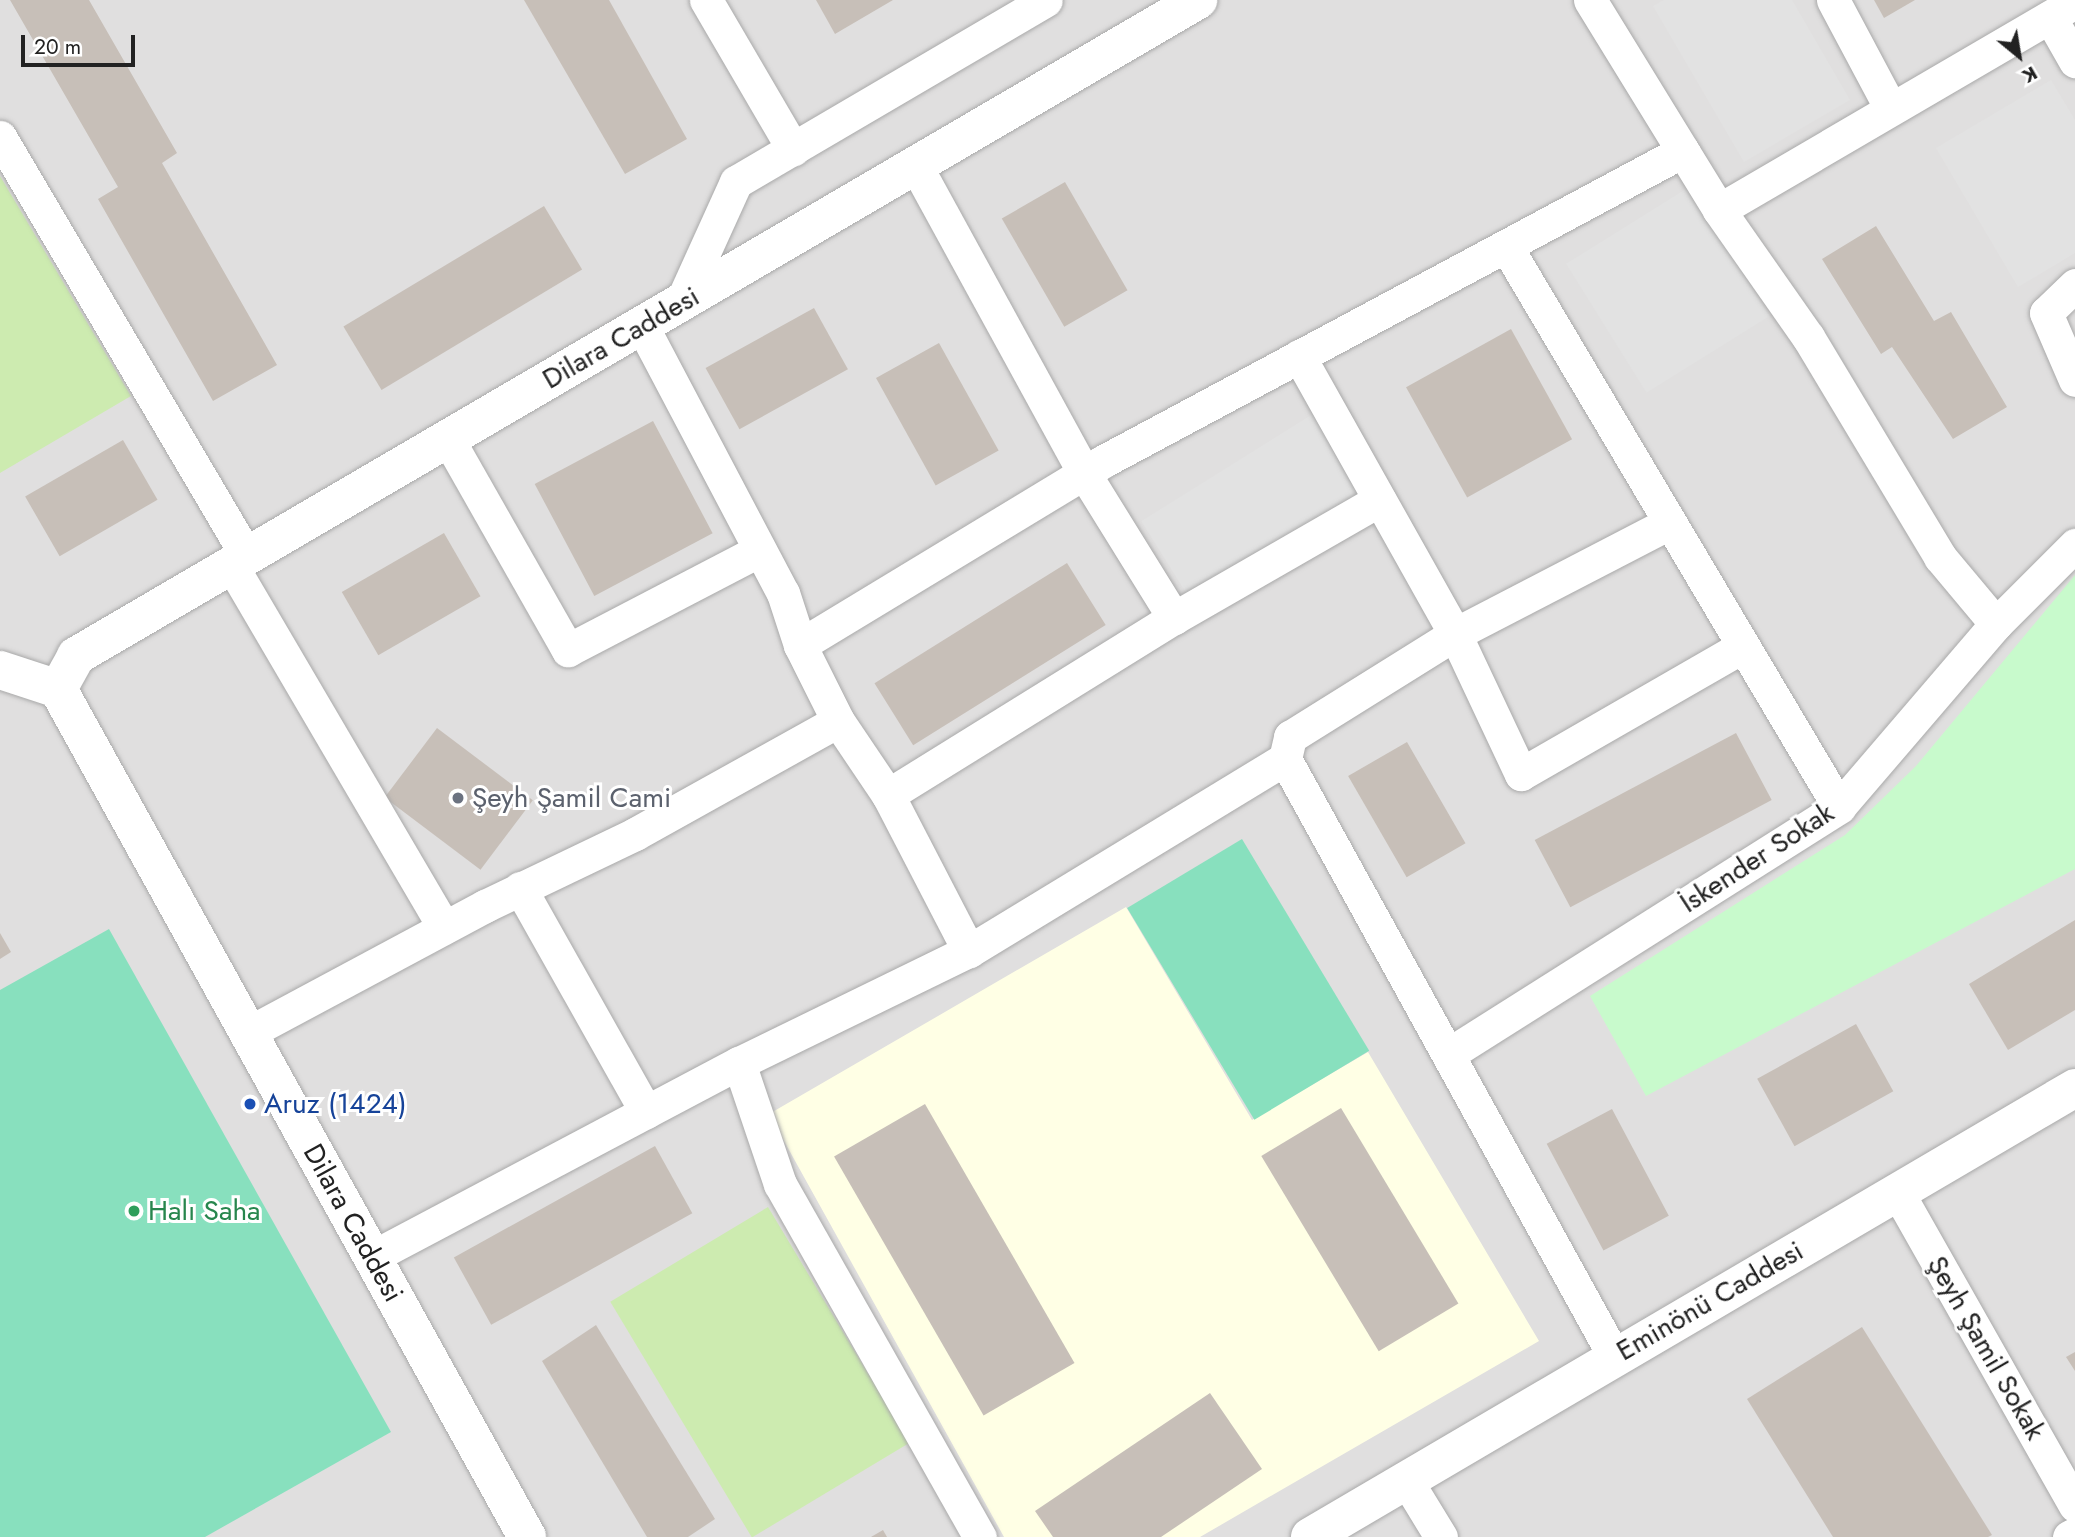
<!DOCTYPE html>
<meta charset="utf-8">
<style>
body{margin:0}
#map{position:relative;width:2075px;height:1537px;overflow:hidden;background:#f2efe9;font-family:Jost,sans-serif}
div>[style]{position:absolute}
[style*='--x']{left:calc(var(--x)*1px);top:calc(var(--y)*1px);width:calc(var(--w)*1px);rotate:calc(var(--a)*1deg)}
.residential>*{inset:0;background:#e0dfdf;transform-origin:0 0}
.education>*{inset:0;background:#ffffe5}
.grass>*{inset:0;background:#cdebb0;transform-origin:0 0}
.park>*{inset:0;background:#c8facc}
.pitch>*{inset:0;background:#88e0be;transform-origin:0 0}
.parking>*{inset:0;background:#e2e2e2;transform-origin:0 0}
.building>*{inset:0;background:#c7bfb8;transform-origin:0 0}
.roads{filter:drop-shadow(0 0 2px #a9a9a9) drop-shadow(0 0 2px #a9a9a9)}
.minor>*{height:33px;margin:-16.5px;padding:0 16.5px;transform-origin:16.5px;border-radius:16.5px;background:#fff}
.tertiary>*{height:38px;margin:-19px;padding:0 19px;transform-origin:19px;border-radius:19px;background:#fff}
.dots>*{width:19px;height:19px;translate:-50% -50%;box-sizing:border-box;border:4px solid #fff;border-radius:50%}
span{translate:-50% -50%;white-space:nowrap;text-align:center;line-height:1.15;-webkit-text-stroke:6px #fff;paint-order:stroke}
.street-label{font-size:28px;color:#222}
.worship-label{font-size:28px;color:#5b616d}
.left{translate:0 -50%;text-align:left}
.transit-label{font-size:28px;color:#164399}
.leisure-label{font-size:28px;color:#27864d}
.north{position:absolute;left:1984px;top:21px;width:70px;height:70px;-webkit-text-stroke:5px #fff;paint-order:stroke;rotate:150deg;font-size:19px;font-weight:700;line-height:28px;text-align:center;color:#222}
.north::after{content:'';display:block;margin:auto;width:24px;height:32px;background:#222;clip-path:polygon(50% 0,100% 100%,50% 72%,0 100%)}
.scale{position:absolute;left:21px;top:35px;width:114px;height:32px;box-sizing:border-box;border:4px solid #222;border-top:0;padding-left:9px;font-size:21px;line-height:24px;white-space:nowrap;color:#222;-webkit-text-stroke:5px #fff;paint-order:stroke}
</style>
<div id="map">
<div class="residential">
<i style="left:0;top:0;width:2075px;height:1537px"></i>
</div>
<div class="education">
<i style="clip-path:polygon(1126px 907px,1252px 1120px,1368px 1052px,1539px 1341px,1200px 1537px,1004px 1537px,769px 1114px)"></i>
</div>
<div class="grass">
<i style="clip-path:polygon(0 176px,131px 396px,0 473px)"></i>
<i style="left:768px;top:1207px;width:275px;height:184px;rotate:59deg"></i>
</div>
<div class="park">
<i style="clip-path:polygon(2075px 575px,2075px 869px,1646px 1096px,1590px 996px,1845px 835px,1916px 766px)"></i>
</div>
<div class="pitch">
<i style="left:1242px;top:839px;width:247px;height:134px;rotate:59deg"></i>
<i style="clip-path:polygon(109px 929px,391px 1432px,205px 1537px,0 1537px,0 990px)"></i>
</div>
<div class="parking">
<i style="clip-path:polygon(1664px 0,1792px 0,1850px 100px,1744px 162px,1653px 6px)"></i>
<i style="clip-path:polygon(2051px 80px,2075px 120px,2075px 253px,2018px 287px,1936px 148px)"></i>
<i style="left:1689px;top:187px;width:152px;height:145px;rotate:58deg"></i>
<i style="left:1316px;top:412px;width:92px;height:206px;rotate:58deg"></i>
</div>
<div class="building">
<i style="clip-path:polygon(10px 0,89px 0,177px 153px,162px 163px,277px 365px,213px 401px,98px 199px,118px 187px)"></i>
<i style="clip-path:polygon(524px 0,609px 0,687px 139px,625px 174px)"></i>
<i style="clip-path:polygon(816px 0,893px 0,835px 34px)"></i>
<i style="clip-path:polygon(1874px 0,1915px 0,1884px 18px)"></i>
<i style="left:1065px;top:182px;width:125px;height:73px;rotate:60deg"></i>
<i style="left:544px;top:206px;width:74px;height:234px;rotate:59deg"></i>
<i style="clip-path:polygon(1876px 226px,1934px 321px,1951px 312px,2007px 407px,1953px 439px,1892px 347px,1881px 354px,1822px 259px)"></i>
<i style="left:814px;top:308px;width:70px;height:124px;rotate:61deg"></i>
<i style="left:1511px;top:329px;width:126px;height:120px;rotate:61deg"></i>
<i style="left:939px;top:343px;width:123px;height:72px;rotate:61deg"></i>
<i style="left:653px;top:421px;width:127px;height:134px;rotate:62deg"></i>
<i style="left:123px;top:440px;width:69px;height:113px;rotate:60deg"></i>
<i style="left:444px;top:533px;width:73px;height:118px;rotate:60deg"></i>
<i style="left:1067px;top:563px;width:73px;height:227px;rotate:58deg"></i>
<i style="left:437px;top:728px;width:120px;height:87px;rotate:37deg"></i>
<i style="left:1736px;top:733px;width:76px;height:228px;rotate:62deg"></i>
<i style="left:1407px;top:742px;width:117px;height:68px;rotate:60deg"></i>
<i style="clip-path:polygon(2075px 920px,2075px 1010px,2008px 1050px,1969px 984px)"></i>
<i style="clip-path:polygon(0 933px,11px 952px,0 959px)"></i>
<i style="left:1856px;top:1024px;width:77px;height:113px;rotate:61deg"></i>
<i style="left:925px;top:1104px;width:299px;height:105px;rotate:60deg"></i>
<i style="left:1341px;top:1108px;width:228px;height:93px;rotate:59deg"></i>
<i style="left:1612px;top:1109px;width:121px;height:74px;rotate:62deg"></i>
<i style="left:655px;top:1146px;width:77px;height:230px;rotate:61deg"></i>
<i style="clip-path:polygon(596px 1325px,715px 1519px,688px 1537px,647px 1537px,542px 1361px)"></i>
<i style="clip-path:polygon(1862px 1327px,1992px 1535px,1988px 1537px,1833px 1537px,1747px 1399px)"></i>
<i style="clip-path:polygon(2075px 1352px,2075px 1371px,2066px 1357px)"></i>
<i style="clip-path:polygon(1210px 1393px,1262px 1469px,1161px 1537px,1053px 1537px,1035px 1511px)"></i>
<i style="clip-path:polygon(883px 1530px,887px 1537px,871px 1537px)"></i>
</div>
<div class="roads">
<div class="minor">
<i style="--x:706;--y:0;--w:173;--a:59.7"></i>
<i style="--x:1590;--y:0;--w:246;--a:58.4"></i>
<i style="--x:1719;--y:210;--w:412;--a:-30.3"></i>
<i style="--x:1833;--y:0;--w:123;--a:62"></i>
<i style="--x:2050;--y:17;--w:51;--a:60.4"></i>
<i style="--x:0;--y:137;--w:486;--a:59.5"></i>
<i style="--x:916;--y:166;--w:350;--a:61.3"></i>
<i style="--x:1084;--y:473;--w:171;--a:58.2"></i>
<i style="--x:1174;--y:618;--w:237;--a:-29.9"></i>
<i style="--x:1719;--y:210;--w:155;--a:55"></i>
<i style="--x:1808;--y:337;--w:257;--a:59"></i>
<i style="--x:1940;--y:557;--w:87;--a:50.1"></i>
<i style="--x:1506;--y:246;--w:652;--a:59.31"></i>
<i style="--x:2075;--y:285;--w:40;--a:136"></i>
<i style="--x:2046;--y:313;--w:73;--a:66.6"></i>
<i style="--x:681;--y:303;--w:133;--a:-65.6"></i>
<i style="--x:736;--y:182;--w:359;--a:-30.4"></i>
<i style="--x:642;--y:326;--w:302;--a:62.2"></i>
<i style="--x:783;--y:593;--w:55;--a:71.9"></i>
<i style="--x:1299;--y:356;--w:319;--a:60.7"></i>
<i style="--x:1455;--y:634;--w:155;--a:64.8"></i>
<i style="--x:1521;--y:774;--w:255;--a:-29.9"></i>
<i style="--x:448;--y:439;--w:243;--a:60.4"></i>
<i style="--x:568;--y:650;--w:216;--a:-27.5"></i>
<i style="--x:232;--y:566;--w:419;--a:59.6"></i>
<i style="--x:838;--y:721;--w:89;--a:56"></i>
<i style="--x:888;--y:795;--w:176;--a:62.6"></i>
<i style="--x:1285;--y:759;--w:23;--a:-77"></i>
<i style="--x:1290;--y:737;--w:195;--a:-32"></i>
<i style="--x:1455;--y:634;--w:241;--a:-27.4"></i>
<i style="--x:888;--y:795;--w:336;--a:-31.8"></i>
<i style="--x:520;--y:888;--w:257;--a:60.6"></i>
<i style="--x:248;--y:1033;--w:269;--a:-28.2"></i>
<i style="--x:485;--y:906;--w:166;--a:-25.6"></i>
<i style="--x:635;--y:834;--w:232;--a:-29.1"></i>
<i style="--x:838;--y:721;--w:85;--a:-116.6"></i>
<i style="--x:800;--y:645;--w:353;--a:-31.2"></i>
<i style="--x:1102;--y:462;--w:659;--a:-28.16"></i>
<i style="--x:1449;--y:1054;--w:462;--a:-32.3"></i>
<i style="--x:1839;--y:807;--w:241;--a:-49.4"></i>
<i style="--x:1996;--y:624;--w:112;--a:-45"></i>
<i style="--x:739;--y:1063;--w:128;--a:71.3"></i>
<i style="--x:780;--y:1184;--w:406;--a:60.5"></i>
<i style="--x:1897;--y:1191;--w:361;--a:60.5"></i>
<i style="--x:372;--y:1257;--w:415;--a:-27.9"></i>
<i style="--x:739;--y:1063;--w:256;--a:-26"></i>
<i style="--x:969;--y:951;--w:370;--a:-31.3"></i>
<i style="--x:1285;--y:759;--w:682;--a:61.14"></i>
<i style="--x:1405;--y:1478;--w:69;--a:58.6"></i>
<i style="--x:2069;--y:1537;--w:7;--a:-27"></i>
</div>
<div class="tertiary">
<i style="--x:0;--y:670;--w:61;--a:18.1"></i>
<i style="--x:58;--y:689;--w:969;--a:61.05"></i>
<i style="--x:58;--y:689;--w:38;--a:-61"></i>
<i style="--x:76;--y:656;--w:1300;--a:-30.31"></i>
<i style="--x:1310;--y:1537;--w:887;--a:-30.41"></i>
</div>
</div>
<div class="dots">
<i style="left:458px;top:798px;background:#6b7280"></i>
<i style="left:250px;top:1104px;background:#1a4fb4"></i>
<i style="left:134px;top:1211px;background:#2e9e5b"></i>
</div>
<div class="street-label">
<span style="left:621px;top:338px;rotate:-30deg">Dilara Caddesi</span>
<span style="left:1757px;top:858px;rotate:-33deg">İskender Sokak</span>
<span style="left:353px;top:1223px;rotate:61deg">Dilara Caddesi</span>
<span style="left:1710px;top:1301px;rotate:-30deg">Eminönü Caddesi</span>
<span style="left:1986px;top:1348px;rotate:60deg">Şeyh Şamil Sokak</span>
</div>
<div class="worship-label">
<span class="left" style="left:472px;top:798px">Şeyh Şamil Cami</span>
</div>
<div class="transit-label">
<span class="left" style="left:264px;top:1104px">Aruz (1424)</span>
</div>
<div class="leisure-label">
<span class="left" style="left:148px;top:1211px">Halı Saha</span>
</div>
<div class="north">K</div>
<div class="scale">20 m</div>
</div>
